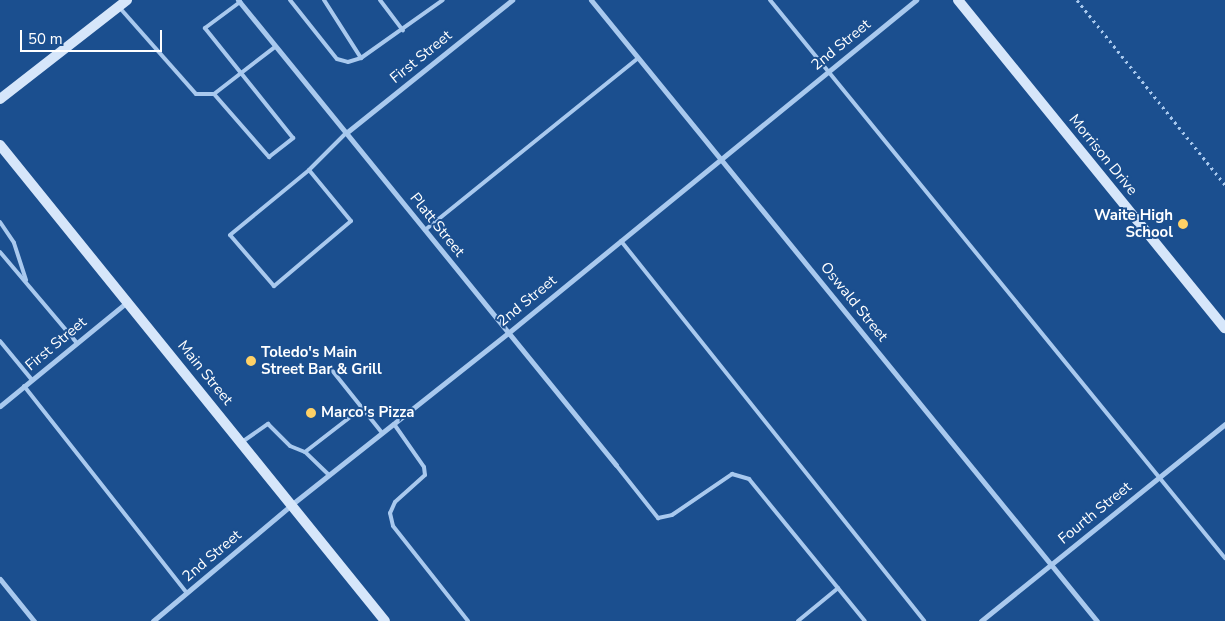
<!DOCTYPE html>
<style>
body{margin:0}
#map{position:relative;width:1225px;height:621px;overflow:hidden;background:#1b4f8f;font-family:"Nunito Sans",sans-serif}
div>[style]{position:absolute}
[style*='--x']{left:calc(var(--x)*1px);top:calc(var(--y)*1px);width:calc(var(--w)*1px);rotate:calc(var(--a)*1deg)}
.path>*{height:3px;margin-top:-1.5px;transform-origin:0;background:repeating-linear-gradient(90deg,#a9c9ee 0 2.5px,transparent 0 6.5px)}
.lane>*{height:4px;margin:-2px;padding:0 2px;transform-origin:2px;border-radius:2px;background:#a9c9ee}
.street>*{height:5px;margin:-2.5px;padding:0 2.5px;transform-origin:2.5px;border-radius:2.5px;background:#a9c9ee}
.secondary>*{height:10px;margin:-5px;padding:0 5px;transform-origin:5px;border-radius:5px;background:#d6e6fa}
.dots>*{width:14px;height:14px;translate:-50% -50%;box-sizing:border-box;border:2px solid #1b4f8f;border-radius:50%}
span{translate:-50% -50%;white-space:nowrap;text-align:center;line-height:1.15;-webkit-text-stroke:4px #1b4f8f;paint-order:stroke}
.street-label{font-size:15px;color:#fff}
.poi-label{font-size:15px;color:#fff;font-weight:700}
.right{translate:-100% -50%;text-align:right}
.left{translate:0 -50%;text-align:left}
.scale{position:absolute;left:20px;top:30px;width:142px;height:22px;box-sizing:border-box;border:2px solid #fff;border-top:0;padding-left:6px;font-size:15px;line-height:18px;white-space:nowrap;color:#fff;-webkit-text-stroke:4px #1b4f8f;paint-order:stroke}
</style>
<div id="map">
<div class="path">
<i style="--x:1077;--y:0;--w:237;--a:51.3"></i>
</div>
<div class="lane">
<i style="--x:290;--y:0;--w:75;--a:51.5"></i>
<i style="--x:337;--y:59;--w:11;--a:15"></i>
<i style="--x:348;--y:62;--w:14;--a:-17"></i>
<i style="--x:361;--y:58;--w:100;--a:-35.3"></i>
<i style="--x:324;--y:0;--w:69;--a:57.5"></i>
<i style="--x:380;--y:0;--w:38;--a:53"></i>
<i style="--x:770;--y:0;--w:720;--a:50.81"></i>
<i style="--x:119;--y:7;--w:116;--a:48.5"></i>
<i style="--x:196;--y:94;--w:18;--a:0"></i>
<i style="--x:214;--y:94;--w:78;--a:-37.7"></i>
<i style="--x:214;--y:94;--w:84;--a:48.9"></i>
<i style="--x:269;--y:157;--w:31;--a:-38"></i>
<i style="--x:293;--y:138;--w:141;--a:-128.7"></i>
<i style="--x:205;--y:28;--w:44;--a:-36.6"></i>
<i style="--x:309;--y:170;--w:66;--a:50.5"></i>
<i style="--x:351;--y:221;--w:101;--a:139.8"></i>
<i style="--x:274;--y:286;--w:67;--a:-130.8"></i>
<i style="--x:230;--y:235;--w:102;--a:-39.4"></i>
<i style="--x:309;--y:170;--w:52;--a:-45"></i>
<i style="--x:0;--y:222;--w:25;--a:56"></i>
<i style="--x:14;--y:243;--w:39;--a:72"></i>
<i style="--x:425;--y:230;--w:274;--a:-38.9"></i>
<i style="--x:621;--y:241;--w:486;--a:51.4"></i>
<i style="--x:0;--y:252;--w:119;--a:49.8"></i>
<i style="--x:0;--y:341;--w:50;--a:50.6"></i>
<i style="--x:331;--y:369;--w:82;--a:51.4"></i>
<i style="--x:24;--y:386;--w:263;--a:51.8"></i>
<i style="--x:394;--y:424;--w:52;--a:55.1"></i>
<i style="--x:424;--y:467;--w:8;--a:83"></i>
<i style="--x:425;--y:475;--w:40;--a:138"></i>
<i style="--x:395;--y:502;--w:12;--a:114"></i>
<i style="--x:390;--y:513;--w:13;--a:77"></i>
<i style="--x:393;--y:526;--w:121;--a:51.7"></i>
<i style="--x:242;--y:442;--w:32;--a:-35"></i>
<i style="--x:268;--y:424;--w:31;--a:45"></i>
<i style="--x:290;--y:446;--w:16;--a:22"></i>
<i style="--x:616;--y:465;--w:68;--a:51.6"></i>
<i style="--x:658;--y:518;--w:14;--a:-12"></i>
<i style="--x:672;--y:515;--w:73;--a:-34.3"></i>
<i style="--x:732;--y:474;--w:18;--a:16"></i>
<i style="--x:749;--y:479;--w:183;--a:50.8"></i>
<i style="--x:329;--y:475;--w:33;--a:-136"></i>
<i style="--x:305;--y:452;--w:72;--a:-37.7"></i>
<i style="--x:798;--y:621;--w:52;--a:-39.5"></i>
</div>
<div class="street">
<i style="--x:238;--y:0;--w:599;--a:50.89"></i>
<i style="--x:591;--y:0;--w:801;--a:50.83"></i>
<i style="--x:346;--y:133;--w:213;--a:-38.7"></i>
<i style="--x:0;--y:406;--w:164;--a:-39.3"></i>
<i style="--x:0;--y:579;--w:54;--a:51"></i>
<i style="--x:153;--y:621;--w:180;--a:-40"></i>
<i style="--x:291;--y:505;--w:277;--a:-38.4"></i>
<i style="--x:508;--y:333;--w:527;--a:-39.22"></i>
<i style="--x:981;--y:621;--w:314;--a:-38.9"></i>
</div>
<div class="secondary">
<i style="--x:958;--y:0;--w:423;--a:50.9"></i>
<i style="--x:0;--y:99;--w:161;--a:-37.9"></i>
<i style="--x:0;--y:145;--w:612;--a:51.03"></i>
</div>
<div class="dots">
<i style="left:1183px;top:224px;background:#ffd166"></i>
<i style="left:251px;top:361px;background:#ffd166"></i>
<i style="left:311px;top:413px;background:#ffd166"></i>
</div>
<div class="street-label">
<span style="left:841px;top:45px;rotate:-39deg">2nd Street</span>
<span style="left:421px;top:57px;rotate:-39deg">First Street</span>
<span style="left:1103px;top:155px;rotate:51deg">Morrison Drive</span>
<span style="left:437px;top:225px;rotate:51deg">Platt Street</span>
<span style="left:527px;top:301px;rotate:-39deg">2nd Street</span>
<span style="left:854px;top:302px;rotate:51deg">Oswald Street</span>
<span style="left:56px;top:344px;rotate:-40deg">First Street</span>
<span style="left:205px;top:373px;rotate:51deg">Main Street</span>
<span style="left:1095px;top:513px;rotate:-39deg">Fourth Street</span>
<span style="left:212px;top:556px;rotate:-40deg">2nd Street</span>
</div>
<div class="poi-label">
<span class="right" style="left:1173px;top:224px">Waite High<br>School</span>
<span class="left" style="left:261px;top:361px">Toledo's Main<br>Street Bar &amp; Grill</span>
<span class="left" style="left:321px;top:413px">Marco's Pizza</span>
</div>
<div class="scale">50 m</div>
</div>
